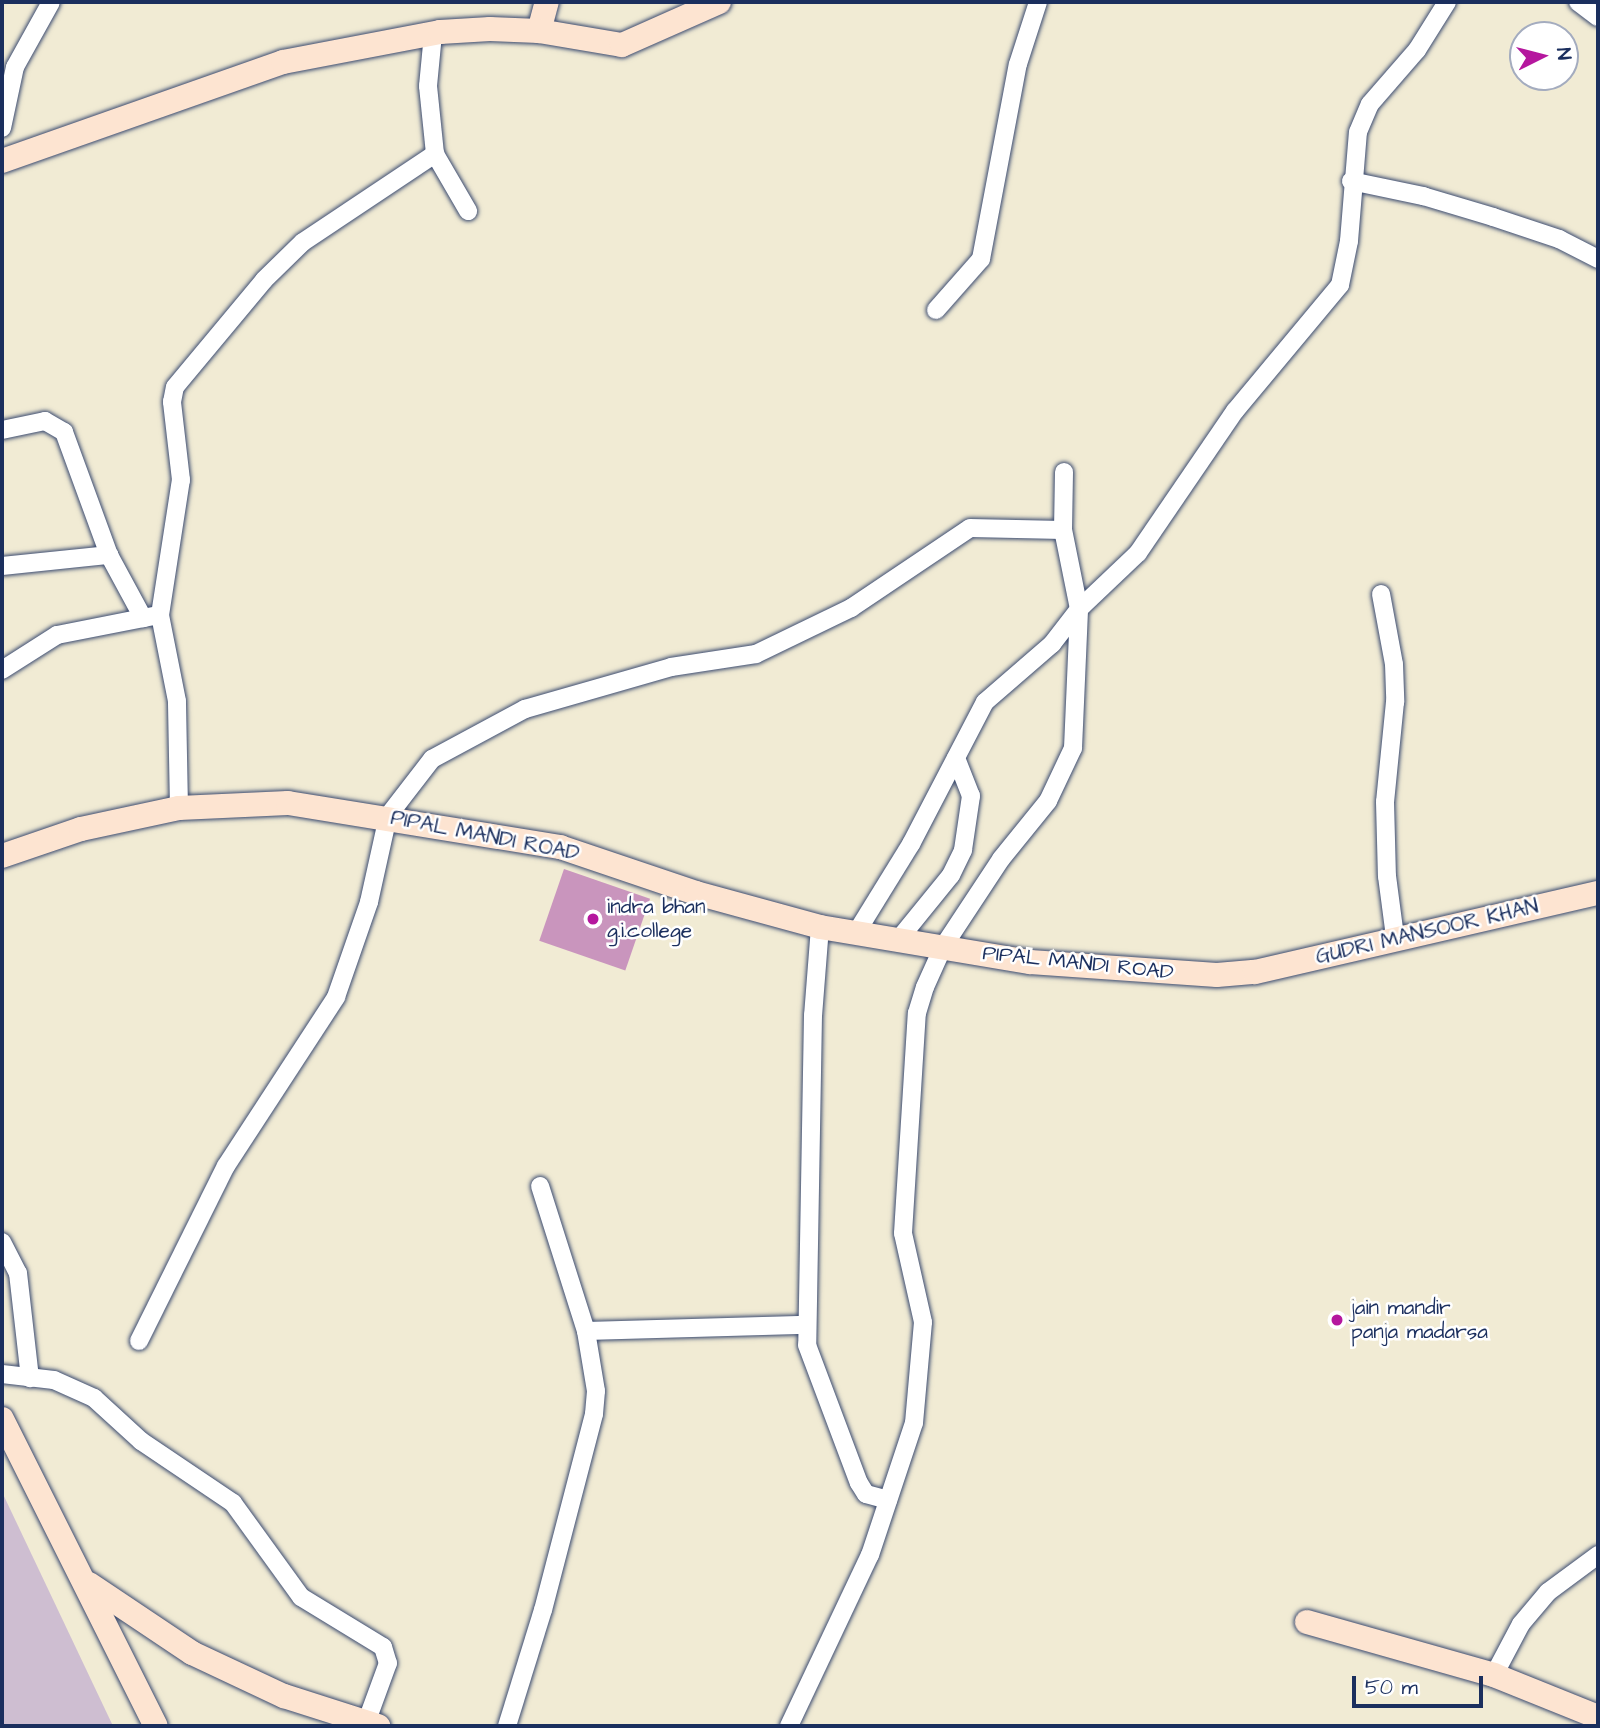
<!DOCTYPE html>
<style>
body{margin:0}
#map{position:relative;width:1600px;height:1728px;overflow:hidden;background:#f1ebd4;font-family:"Architects Daughter",sans-serif}
div>[style]{position:absolute}
[style*='--x']{left:calc(var(--x)*1px);top:calc(var(--y)*1px);width:calc(var(--w)*1px);rotate:calc(var(--a)*1deg)}
.industrial>*{inset:0;background:#cebed1}
.building>*{inset:0;background:#c995bd;transform-origin:0 0}
.roads{filter:drop-shadow(0 0 2px #3b4b70) drop-shadow(0 0 2px #3b4b70)}
.street>*{height:18px;margin:-9px;padding:0 9px;transform-origin:9px;border-radius:9px;background:#fff}
.secondary>*{height:24px;margin:-12px;padding:0 12px;transform-origin:12px;border-radius:12px;background:#fde4d1}
.dots>*{width:19px;height:19px;translate:-50% -50%;box-sizing:border-box;border:4px solid #fff;border-radius:50%}
span{translate:-50% -50%;white-space:nowrap;text-align:center;line-height:1.15;-webkit-text-stroke:5px #fff;paint-order:stroke}
.street-label{font-size:21px;color:#1b2f5e}
.poi-label{font-size:21px;color:#1b2f5e}
.left{translate:0 -50%;text-align:left}
.frame{position:absolute;inset:0;border:4px solid #1b2f5e;pointer-events:none}
.north{position:absolute;left:1509px;top:21px;width:70px;height:70px;box-sizing:border-box;background:#fff;border:2px solid #a4acbf;border-radius:50%;rotate:84deg;font-size:19px;font-weight:700;line-height:28px;text-align:center;color:#1b2f5e}
.north::after{content:'';display:block;margin:auto;width:24px;height:32px;background:#b5179e;clip-path:polygon(50% 0,100% 100%,50% 72%,0 100%)}
.scale{position:absolute;left:1352px;top:1676px;width:131px;height:32px;box-sizing:border-box;border:4px solid #1b2f5e;border-top:0;padding-left:9px;font-size:21px;line-height:24px;white-space:nowrap;color:#1b2f5e;-webkit-text-stroke:5px #fff;paint-order:stroke}
</style>
<div id="map">
<div class="industrial">
<i style="clip-path:polygon(2px 1492px,113px 1726px,2px 1726px)"></i>
</div>
<div class="building">
<i style="left:564px;top:869px;width:91px;height:76px;rotate:19deg"></i>
</div>
<div class="roads">
<div class="street">
<i style="--x:1578;--y:2;--w:25;--a:37"></i>
<i style="--x:433;--y:34;--w:52;--a:95.5"></i>
<i style="--x:428;--y:86;--w:68;--a:84.1"></i>
<i style="--x:435;--y:154;--w:66;--a:59.9"></i>
<i style="--x:2;--y:128;--w:62;--a:-78"></i>
<i style="--x:15;--y:67;--w:74;--a:-61"></i>
<i style="--x:1351;--y:181;--w:74;--a:11.8"></i>
<i style="--x:1423;--y:196;--w:73;--a:16.7"></i>
<i style="--x:1493;--y:217;--w:70;--a:18.4"></i>
<i style="--x:1559;--y:239;--w:44;--a:27.1"></i>
<i style="--x:936;--y:310;--w:68;--a:-48.6"></i>
<i style="--x:981;--y:259;--w:198;--a:-79.3"></i>
<i style="--x:1018;--y:64;--w:65;--a:-72.1"></i>
<i style="--x:2;--y:430;--w:44;--a:-11.8"></i>
<i style="--x:45;--y:421;--w:22;--a:30"></i>
<i style="--x:64;--y:432;--w:131;--a:69.9"></i>
<i style="--x:109;--y:555;--w:72;--a:61.6"></i>
<i style="--x:2;--y:566;--w:108;--a:-5.9"></i>
<i style="--x:1381;--y:594;--w:71;--a:79.5"></i>
<i style="--x:1394;--y:664;--w:38;--a:88"></i>
<i style="--x:1395;--y:702;--w:100;--a:95.7"></i>
<i style="--x:1385;--y:802;--w:74;--a:88.5"></i>
<i style="--x:1387;--y:876;--w:62;--a:82.5"></i>
<i style="--x:2;--y:670;--w:65;--a:-32.5"></i>
<i style="--x:57;--y:635;--w:99;--a:-11.1"></i>
<i style="--x:179;--y:808;--w:107;--a:-91.1"></i>
<i style="--x:177;--y:701;--w:88;--a:-101.2"></i>
<i style="--x:160;--y:615;--w:137;--a:-81.2"></i>
<i style="--x:181;--y:480;--w:79;--a:-96.6"></i>
<i style="--x:172;--y:402;--w:15;--a:-79"></i>
<i style="--x:175;--y:387;--w:139;--a:-50.2"></i>
<i style="--x:264;--y:280;--w:54;--a:-44.3"></i>
<i style="--x:303;--y:242;--w:159;--a:-33.7"></i>
<i style="--x:820;--y:927;--w:88;--a:94.5"></i>
<i style="--x:813;--y:1015;--w:330;--a:91"></i>
<i style="--x:807;--y:1345;--w:147;--a:69.4"></i>
<i style="--x:859;--y:1483;--w:13;--a:58"></i>
<i style="--x:866;--y:1494;--w:23;--a:15"></i>
<i style="--x:856;--y:933;--w:105;--a:-58.3"></i>
<i style="--x:911;--y:844;--w:160;--a:-62.5"></i>
<i style="--x:985;--y:702;--w:89;--a:-40.9"></i>
<i style="--x:1052;--y:644;--w:44;--a:-52.4"></i>
<i style="--x:1079;--y:609;--w:81;--a:-43.5"></i>
<i style="--x:1138;--y:553;--w:172;--a:-55.7"></i>
<i style="--x:1235;--y:411;--w:164;--a:-50.2"></i>
<i style="--x:1340;--y:285;--w:45;--a:-78.4"></i>
<i style="--x:1349;--y:241;--w:109;--a:-85.3"></i>
<i style="--x:1358;--y:132;--w:30;--a:-67"></i>
<i style="--x:1370;--y:104;--w:72;--a:-49"></i>
<i style="--x:1417;--y:50;--w:57;--a:-58"></i>
<i style="--x:899;--y:939;--w:82;--a:-50.9"></i>
<i style="--x:951;--y:875;--w:28;--a:-64"></i>
<i style="--x:963;--y:850;--w:55;--a:-81.6"></i>
<i style="--x:971;--y:796;--w:41;--a:-111.5"></i>
<i style="--x:2;--y:1242;--w:35;--a:63"></i>
<i style="--x:18;--y:1273;--w:106;--a:83.5"></i>
<i style="--x:586;--y:1331;--w:221;--a:-1.6"></i>
<i style="--x:139;--y:1341;--w:195;--a:-63.6"></i>
<i style="--x:226;--y:1166;--w:202;--a:-56.9"></i>
<i style="--x:336;--y:997;--w:101;--a:-70.8"></i>
<i style="--x:369;--y:902;--w:88;--a:-77.5"></i>
<i style="--x:388;--y:816;--w:72;--a:-52.3"></i>
<i style="--x:432;--y:759;--w:106;--a:-28.3"></i>
<i style="--x:525;--y:709;--w:152;--a:-16"></i>
<i style="--x:671;--y:667;--w:86;--a:-8.7"></i>
<i style="--x:756;--y:654;--w:106;--a:-25.8"></i>
<i style="--x:851;--y:608;--w:143;--a:-33.9"></i>
<i style="--x:970;--y:528;--w:93;--a:1.2"></i>
<i style="--x:2;--y:1374;--w:52;--a:6.6"></i>
<i style="--x:54;--y:1380;--w:44;--a:24.2"></i>
<i style="--x:94;--y:1398;--w:64;--a:42.5"></i>
<i style="--x:141;--y:1441;--w:111;--a:34"></i>
<i style="--x:233;--y:1503;--w:116;--a:54.1"></i>
<i style="--x:301;--y:1597;--w:96;--a:31.4"></i>
<i style="--x:383;--y:1647;--w:17;--a:73"></i>
<i style="--x:388;--y:1663;--w:67;--a:110.1"></i>
<i style="--x:1494;--y:1675;--w:58;--a:-62.1"></i>
<i style="--x:1521;--y:1624;--w:42;--a:-49.8"></i>
<i style="--x:1548;--y:1592;--w:62;--a:-36.5"></i>
<i style="--x:507;--y:1726;--w:121;--a:-72.8"></i>
<i style="--x:543;--y:1610;--w:203;--a:-75.4"></i>
<i style="--x:594;--y:1414;--w:23;--a:-85"></i>
<i style="--x:596;--y:1391;--w:61;--a:-99.5"></i>
<i style="--x:586;--y:1331;--w:152;--a:-107.6"></i>
<i style="--x:789;--y:1726;--w:189;--a:-64.7"></i>
<i style="--x:870;--y:1555;--w:139;--a:-71.6"></i>
<i style="--x:914;--y:1423;--w:101;--a:-84.9"></i>
<i style="--x:923;--y:1322;--w:91;--a:-102.7"></i>
<i style="--x:903;--y:1233;--w:220;--a:-86.4"></i>
<i style="--x:917;--y:1013;--w:27;--a:-73"></i>
<i style="--x:925;--y:987;--w:44;--a:-65.8"></i>
<i style="--x:943;--y:947;--w:105;--a:-56.6"></i>
<i style="--x:1001;--y:859;--w:75;--a:-51"></i>
<i style="--x:1048;--y:801;--w:59;--a:-64.7"></i>
<i style="--x:1073;--y:748;--w:139;--a:-87.5"></i>
<i style="--x:1079;--y:609;--w:81;--a:-101.4"></i>
<i style="--x:1063;--y:530;--w:58;--a:-89"></i>
</div>
<div class="secondary">
<i style="--x:539;--y:31;--w:30;--a:-75"></i>
<i style="--x:2;--y:161;--w:298;--a:-19.4"></i>
<i style="--x:283;--y:62;--w:160;--a:-10.8"></i>
<i style="--x:440;--y:32;--w:50;--a:-3.4"></i>
<i style="--x:490;--y:29;--w:49;--a:2.3"></i>
<i style="--x:539;--y:31;--w:84;--a:9.6"></i>
<i style="--x:622;--y:45;--w:106;--a:-23.9"></i>
<i style="--x:2;--y:856;--w:83;--a:-18.9"></i>
<i style="--x:81;--y:829;--w:100;--a:-12.1"></i>
<i style="--x:179;--y:808;--w:109;--a:-2.6"></i>
<i style="--x:288;--y:803;--w:276;--a:9.2"></i>
<i style="--x:560;--y:847;--w:144;--a:18.7"></i>
<i style="--x:696;--y:893;--w:129;--a:15.3"></i>
<i style="--x:820;--y:927;--w:213;--a:9.5"></i>
<i style="--x:1030;--y:962;--w:187;--a:4"></i>
<i style="--x:1217;--y:975;--w:38;--a:-5"></i>
<i style="--x:1255;--y:972;--w:352;--a:-13"></i>
<i style="--x:2;--y:1419;--w:343;--a:63.4"></i>
<i style="--x:89;--y:1584;--w:124;--a:33.8"></i>
<i style="--x:192;--y:1653;--w:102;--a:25.1"></i>
<i style="--x:284;--y:1696;--w:99;--a:17.7"></i>
<i style="--x:1307;--y:1622;--w:194;--a:15.8"></i>
<i style="--x:1494;--y:1675;--w:112;--a:22"></i>
</div>
</div>
<div class="dots">
<i style="left:593px;top:919px;background:#b5179e"></i>
<i style="left:1337px;top:1320px;background:#b5179e"></i>
</div>
<div class="street-label">
<span style="left:485px;top:836px;rotate:11deg">PIPAL MANDI ROAD</span>
<span style="left:1427px;top:932px;rotate:-13deg">GUDRI MANSOOR KHAN</span>
<span style="left:1078px;top:963px;rotate:6deg">PIPAL MANDI ROAD</span>
</div>
<div class="poi-label">
<span class="left" style="left:607px;top:919px">indra bhan<br>g.i.college</span>
<span class="left" style="left:1351px;top:1320px">jain mandir<br>panja madarsa</span>
</div>
<div class="frame"></div>
<div class="north">N</div>
<div class="scale">50 m</div>
</div>
